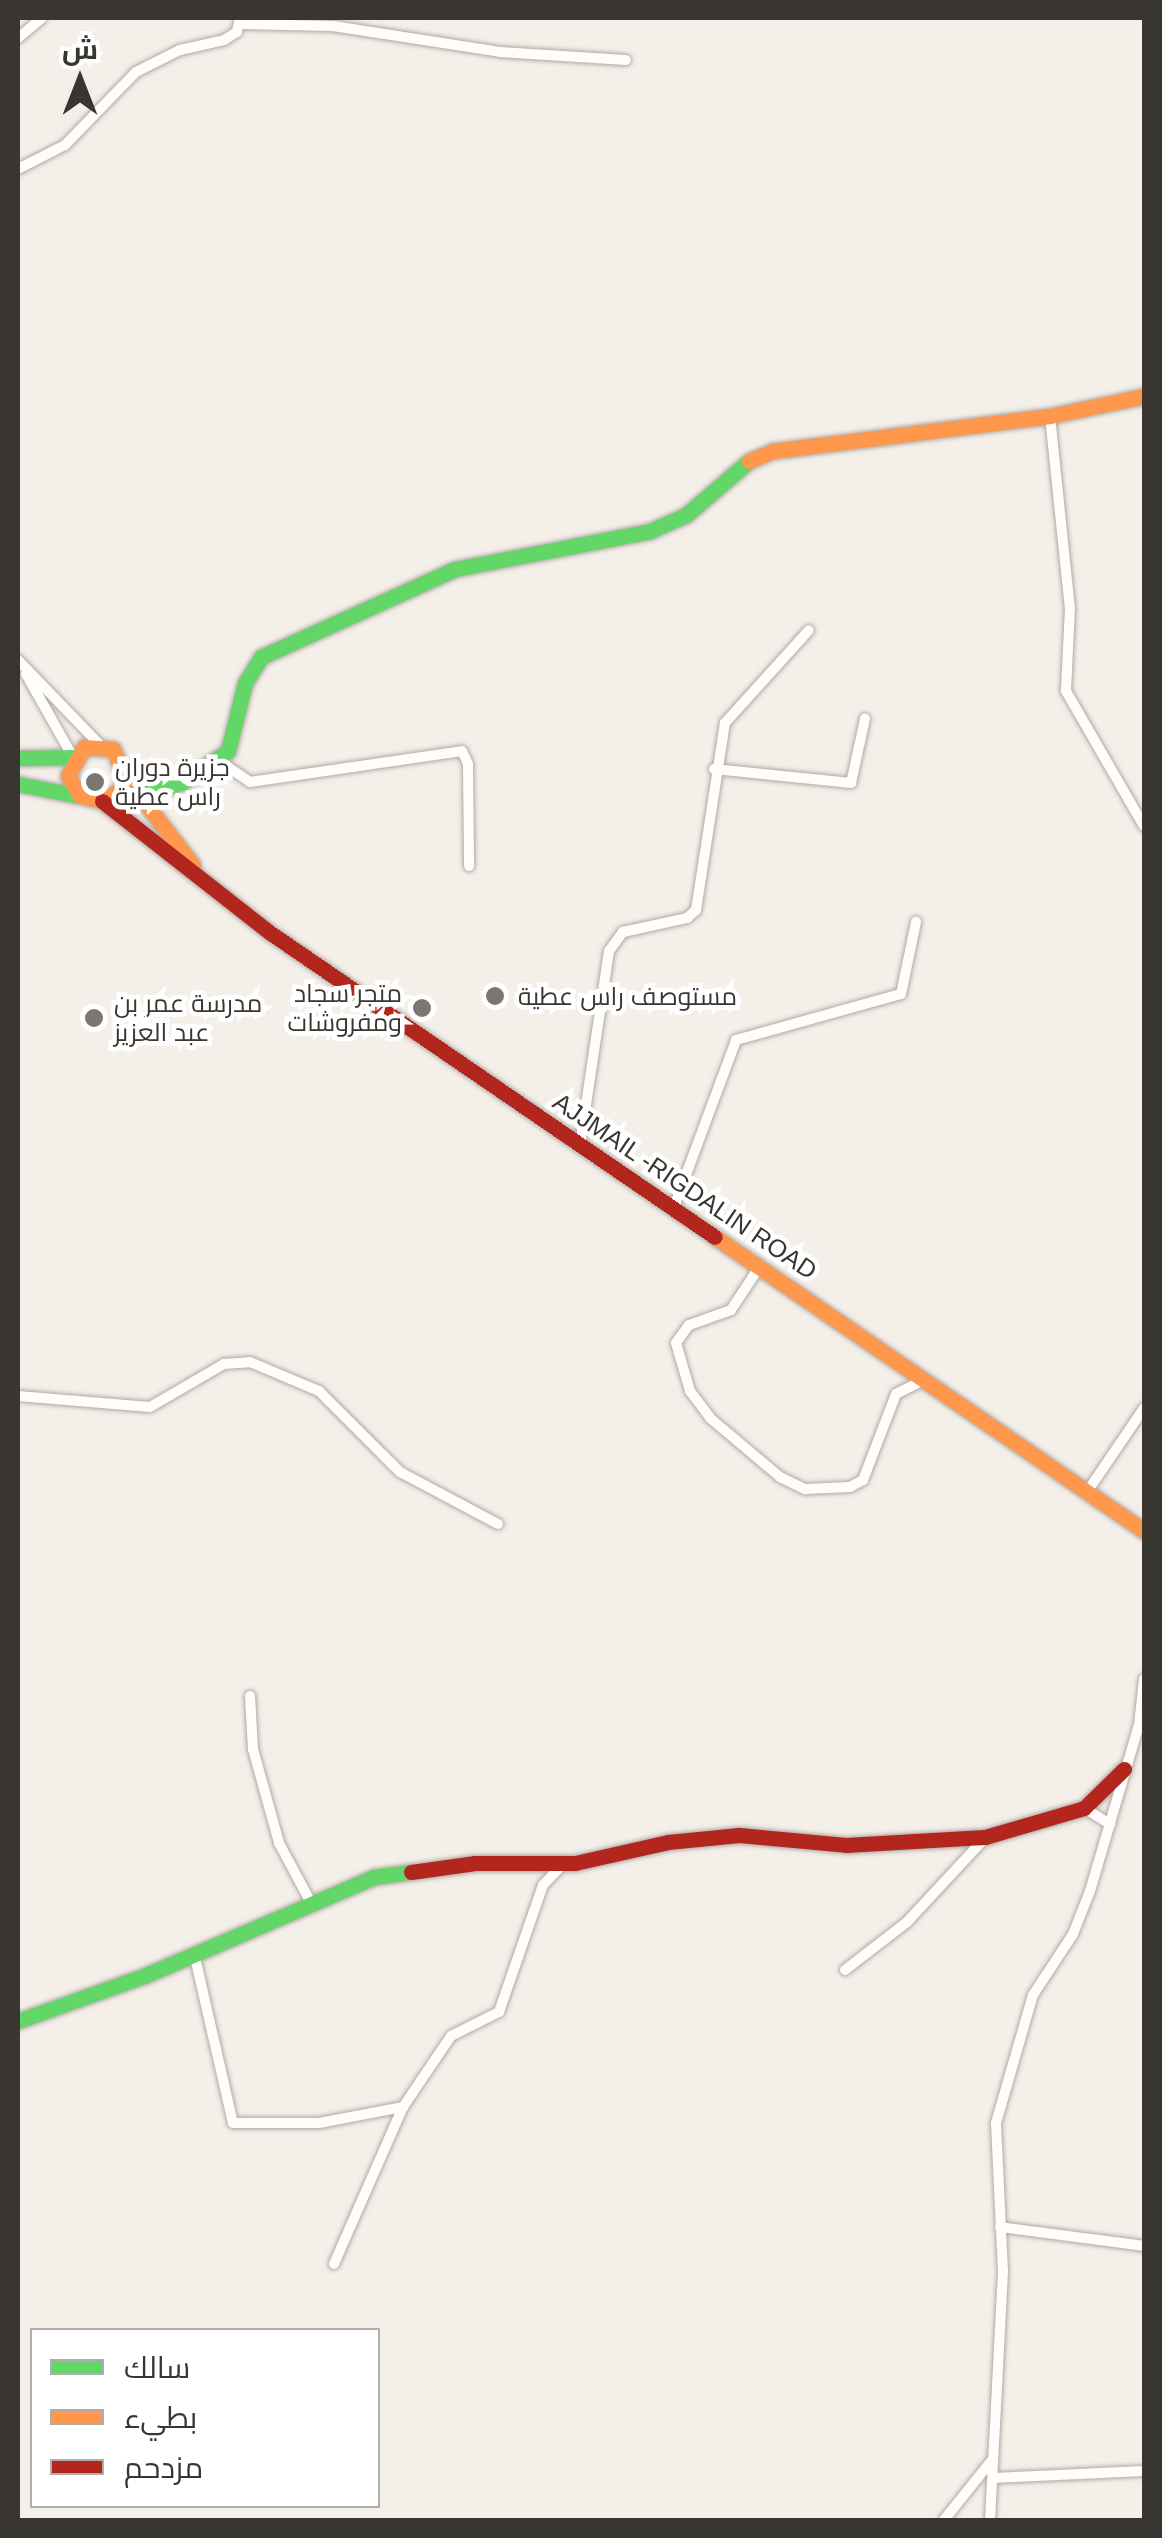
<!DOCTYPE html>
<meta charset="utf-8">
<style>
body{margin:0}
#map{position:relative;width:1162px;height:2538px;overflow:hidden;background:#f5efe9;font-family:Arial,Cairo,sans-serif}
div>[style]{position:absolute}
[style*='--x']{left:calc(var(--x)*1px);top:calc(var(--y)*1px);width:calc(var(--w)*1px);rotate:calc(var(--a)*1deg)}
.roads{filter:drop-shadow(0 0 2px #afaaa5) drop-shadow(0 0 2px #afaaa5)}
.street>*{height:10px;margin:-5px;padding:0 5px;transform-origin:5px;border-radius:5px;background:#fefdfc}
.fast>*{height:15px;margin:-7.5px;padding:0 7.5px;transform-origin:7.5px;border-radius:7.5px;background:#63d668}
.slow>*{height:15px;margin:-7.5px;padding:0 7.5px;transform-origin:7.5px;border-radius:7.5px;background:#ff974d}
.jam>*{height:15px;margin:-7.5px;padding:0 7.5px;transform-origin:7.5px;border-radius:7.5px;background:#b3261e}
.dots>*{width:28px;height:28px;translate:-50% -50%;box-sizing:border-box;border:5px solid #fff;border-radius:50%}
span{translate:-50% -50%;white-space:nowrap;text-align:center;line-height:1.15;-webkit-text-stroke:9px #fff;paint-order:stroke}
.poi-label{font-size:25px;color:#393531}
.left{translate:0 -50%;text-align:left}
.right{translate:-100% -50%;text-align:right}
.street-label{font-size:25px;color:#393531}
.frame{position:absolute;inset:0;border:20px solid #393531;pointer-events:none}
.legend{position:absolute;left:30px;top:2328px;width:350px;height:180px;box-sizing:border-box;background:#fff;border:2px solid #b0aead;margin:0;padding:12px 18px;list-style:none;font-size:30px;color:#393531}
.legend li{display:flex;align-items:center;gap:20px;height:50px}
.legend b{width:50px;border:2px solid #b0aead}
.north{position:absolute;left:30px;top:30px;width:100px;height:100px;-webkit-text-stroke:8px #fff;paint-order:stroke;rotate:0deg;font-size:28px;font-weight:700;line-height:40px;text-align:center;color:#393531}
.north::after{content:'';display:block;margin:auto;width:35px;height:45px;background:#393531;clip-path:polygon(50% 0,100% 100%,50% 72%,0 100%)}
</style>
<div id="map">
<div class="roads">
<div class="street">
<i style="--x:241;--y:24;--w:92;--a:1.2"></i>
<i style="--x:333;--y:26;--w:169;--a:8.8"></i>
<i style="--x:500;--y:52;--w:126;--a:3.6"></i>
<i style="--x:18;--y:38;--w:31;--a:-40"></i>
<i style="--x:18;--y:169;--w:53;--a:-27.1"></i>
<i style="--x:65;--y:145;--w:102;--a:-45.8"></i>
<i style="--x:136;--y:72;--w:49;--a:-26.6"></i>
<i style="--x:180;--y:50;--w:45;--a:-12.8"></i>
<i style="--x:224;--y:40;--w:15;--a:-32"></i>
<i style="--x:237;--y:32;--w:14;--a:-78"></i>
<i style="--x:1050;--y:416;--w:193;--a:84.1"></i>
<i style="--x:1070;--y:608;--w:83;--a:92.8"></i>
<i style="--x:1066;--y:691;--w:156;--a:60"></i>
<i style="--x:18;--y:660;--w:117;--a:46"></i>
<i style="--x:26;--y:674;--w:95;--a:60.5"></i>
<i style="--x:219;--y:761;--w:37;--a:34"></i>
<i style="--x:250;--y:782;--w:214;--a:-8.3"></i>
<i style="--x:462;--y:751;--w:14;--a:65"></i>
<i style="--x:468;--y:764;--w:102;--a:89.4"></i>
<i style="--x:714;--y:769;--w:138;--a:5.8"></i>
<i style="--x:851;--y:783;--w:66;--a:-77.7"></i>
<i style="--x:580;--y:1145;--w:196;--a:-81.5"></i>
<i style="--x:609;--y:951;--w:24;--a:-54"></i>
<i style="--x:623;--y:932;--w:66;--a:-12.3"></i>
<i style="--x:687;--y:918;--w:12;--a:-42"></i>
<i style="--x:696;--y:910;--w:189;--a:-81.2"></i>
<i style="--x:725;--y:723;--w:125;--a:-47.9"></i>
<i style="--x:674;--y:1207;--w:178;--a:-69.6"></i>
<i style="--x:736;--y:1040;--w:171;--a:-15.6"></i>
<i style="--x:901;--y:994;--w:74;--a:-78.2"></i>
<i style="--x:760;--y:1266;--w:53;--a:123.4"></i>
<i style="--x:731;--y:1310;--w:45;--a:160.3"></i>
<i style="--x:689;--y:1325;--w:22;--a:126"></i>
<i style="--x:676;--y:1343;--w:50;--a:73.7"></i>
<i style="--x:690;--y:1391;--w:34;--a:53"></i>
<i style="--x:710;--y:1418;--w:92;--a:40.1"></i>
<i style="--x:780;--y:1477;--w:28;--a:26"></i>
<i style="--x:805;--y:1489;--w:45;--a:-2.5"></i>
<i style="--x:850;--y:1487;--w:15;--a:-28"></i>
<i style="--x:863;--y:1480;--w:92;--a:-69"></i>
<i style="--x:896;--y:1394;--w:28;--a:-27"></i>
<i style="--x:18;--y:1396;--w:132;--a:4.8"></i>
<i style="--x:150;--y:1407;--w:86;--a:-30.2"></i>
<i style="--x:224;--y:1364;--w:26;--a:-4"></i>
<i style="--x:250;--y:1362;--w:75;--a:22.8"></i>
<i style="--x:319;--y:1391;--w:115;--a:45"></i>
<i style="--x:400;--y:1472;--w:111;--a:28"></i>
<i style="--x:1087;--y:1492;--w:102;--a:-55.8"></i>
<i style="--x:250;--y:1696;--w:53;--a:86.8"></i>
<i style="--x:253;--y:1749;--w:98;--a:74.5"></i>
<i style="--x:279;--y:1843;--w:66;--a:61.9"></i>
<i style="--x:1084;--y:1808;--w:31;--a:32"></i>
<i style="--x:194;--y:1953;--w:174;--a:77.1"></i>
<i style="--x:233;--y:2123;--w:86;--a:0"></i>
<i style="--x:319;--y:2123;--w:86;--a:-10.8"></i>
<i style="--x:845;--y:1970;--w:78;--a:-37.7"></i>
<i style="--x:907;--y:1922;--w:115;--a:-47.1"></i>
<i style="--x:1000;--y:2227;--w:145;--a:7.5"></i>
<i style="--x:334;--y:2264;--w:171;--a:-66.3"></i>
<i style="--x:403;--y:2107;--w:86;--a:-55.9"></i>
<i style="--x:451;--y:2036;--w:54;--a:-26.6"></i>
<i style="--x:499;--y:2012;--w:134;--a:-70.9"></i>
<i style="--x:543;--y:1885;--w:29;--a:-46"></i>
<i style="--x:993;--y:2478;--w:151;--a:-2.7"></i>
<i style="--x:944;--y:2520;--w:77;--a:-51.3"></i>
<i style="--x:990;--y:2520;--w:248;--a:-87"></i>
<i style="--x:1003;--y:2272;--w:149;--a:-92.7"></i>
<i style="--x:996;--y:2123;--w:133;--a:-73.9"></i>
<i style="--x:1033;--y:1995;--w:73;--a:-56.7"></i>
<i style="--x:1073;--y:1934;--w:46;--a:-68.4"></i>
<i style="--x:1090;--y:1891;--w:173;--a:-73.6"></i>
<i style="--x:1139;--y:1725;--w:46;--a:-83.8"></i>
</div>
<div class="fast">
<i style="--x:18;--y:758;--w:55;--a:-1"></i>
<i style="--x:18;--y:784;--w:63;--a:11"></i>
<i style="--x:139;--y:794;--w:43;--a:-14.7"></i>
<i style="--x:181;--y:783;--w:57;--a:-34.2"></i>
<i style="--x:228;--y:751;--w:70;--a:-76"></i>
<i style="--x:245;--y:683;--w:31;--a:-58"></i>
<i style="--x:261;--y:657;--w:213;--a:-24.4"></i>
<i style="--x:455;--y:569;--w:199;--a:-11"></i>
<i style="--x:650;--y:531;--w:39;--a:-24"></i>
<i style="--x:686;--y:515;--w:83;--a:-40.6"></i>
<i style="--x:18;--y:2021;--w:134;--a:-19.7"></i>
<i style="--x:144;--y:1976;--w:250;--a:-23.3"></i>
<i style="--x:374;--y:1877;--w:37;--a:-8"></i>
</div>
<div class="slow">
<i style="--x:749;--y:461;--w:26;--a:-23"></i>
<i style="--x:773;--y:451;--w:279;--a:-7.2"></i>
<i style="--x:1050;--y:416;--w:96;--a:-12"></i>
<i style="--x:125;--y:777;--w:14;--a:111"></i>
<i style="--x:120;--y:790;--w:21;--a:149"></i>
<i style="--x:102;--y:801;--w:23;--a:-167"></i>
<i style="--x:80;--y:796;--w:23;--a:-121"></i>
<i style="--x:68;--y:776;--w:33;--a:-61"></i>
<i style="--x:84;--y:747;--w:29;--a:4"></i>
<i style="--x:113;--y:749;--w:30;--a:67"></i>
<i style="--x:125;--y:777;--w:111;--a:52.3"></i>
<i style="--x:715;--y:1237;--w:520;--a:34.42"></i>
</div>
<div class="jam">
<i style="--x:102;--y:801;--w:212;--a:38.1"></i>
<i style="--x:269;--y:932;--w:540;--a:34.37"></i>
<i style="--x:411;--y:1872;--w:65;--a:-8"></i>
<i style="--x:475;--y:1863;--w:100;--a:0"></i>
<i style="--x:575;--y:1863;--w:95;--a:-12.7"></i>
<i style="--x:668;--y:1842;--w:71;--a:-5.6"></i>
<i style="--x:739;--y:1835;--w:107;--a:5.3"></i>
<i style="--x:846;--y:1845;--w:139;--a:-3.3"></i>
<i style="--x:985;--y:1837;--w:103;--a:-16.3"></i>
<i style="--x:1084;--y:1808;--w:56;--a:-44.3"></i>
</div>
</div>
<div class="dots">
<i style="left:95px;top:782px;background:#7b7671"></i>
<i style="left:495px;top:996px;background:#7b7671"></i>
<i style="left:422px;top:1008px;background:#7b7671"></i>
<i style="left:94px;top:1018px;background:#7b7671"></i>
</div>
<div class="poi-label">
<span class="left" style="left:115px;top:782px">جزيرة دوران<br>راس عطية</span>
<span class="right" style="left:402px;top:1008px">متجر سجاد<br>ومفروشات</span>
<span class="left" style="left:518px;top:996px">مستوصف راس عطية</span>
<span class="left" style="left:114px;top:1018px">مدرسة عمر بن<br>عبد العزيز</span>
</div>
<div class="street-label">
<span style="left:685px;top:1186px;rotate:34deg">AJJMAIL -RIGDALIN ROAD</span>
</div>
<div class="frame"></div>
<ul class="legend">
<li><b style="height:12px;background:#63d668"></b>سالك</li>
<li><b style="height:12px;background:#ff974d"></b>بطيء</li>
<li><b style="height:12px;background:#b3261e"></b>مزدحم</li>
</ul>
<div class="north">ش</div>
</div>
